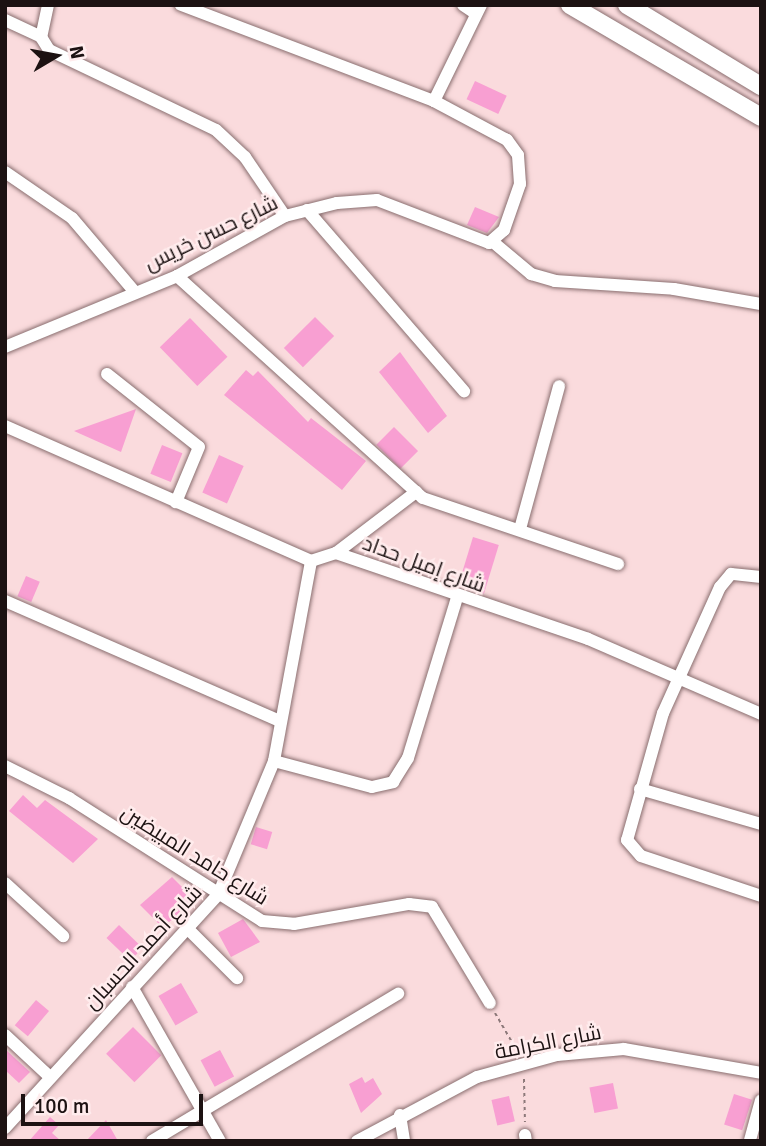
<!DOCTYPE html>
<meta charset="utf-8">
<style>
body{margin:0}
#map{position:relative;width:766px;height:1146px;overflow:hidden;background:#fadbdd;font-family:Signika,Cairo,sans-serif}
div>[style]{position:absolute}
[style*='--x']{left:calc(var(--x)*1px);top:calc(var(--y)*1px);width:calc(var(--w)*1px);rotate:calc(var(--a)*1deg)}
.building>*{inset:0;background:#f89fd2;transform-origin:0 0}
.path>*{height:2px;margin-top:-1px;transform-origin:0;background:repeating-linear-gradient(90deg,#8c7879 0 3.5px,transparent 0 7px)}
.roads{filter:drop-shadow(0 0 2px #896e6f) drop-shadow(0 0 2px #896e6f)}
.minor>*{height:12px;margin:-6px;padding:0 6px;transform-origin:6px;border-radius:6px;background:#fff}
.highway>*{height:18px;margin:-9px;padding:0 9px;transform-origin:9px;border-radius:9px;background:#fff}
span{translate:-50% -50%;white-space:nowrap;text-align:center;line-height:1.15;-webkit-text-stroke:5px #ffeced;paint-order:stroke}
.street-label{font-size:21px;color:#1c1212}
.frame{position:absolute;inset:0;border:7px solid #1c1212;pointer-events:none}
.north{position:absolute;left:21px;top:21px;width:70px;height:70px;-webkit-text-stroke:5px #ffeced;paint-order:stroke;rotate:80deg;font-size:19px;font-weight:700;line-height:28px;text-align:center;color:#1c1212}
.north::after{content:'';display:block;margin:auto;width:24px;height:32px;background:#1c1212;clip-path:polygon(50% 0,100% 100%,50% 72%,0 100%)}
.scale{position:absolute;left:21px;top:1094px;width:182px;height:32px;box-sizing:border-box;border:4px solid #1c1212;border-top:0;padding-left:9px;font-size:21px;line-height:24px;white-space:nowrap;color:#1c1212;-webkit-text-stroke:5px #ffeced;paint-order:stroke}
</style>
<div id="map">
<div class="building">
<i style="left:475px;top:81px;width:35px;height:20px;rotate:25deg"></i>
<i style="clip-path:polygon(475px 207px,499px 217px,487px 233px,467px 225px)"></i>
<i style="left:315px;top:317px;width:27px;height:44px;rotate:45deg"></i>
<i style="left:190px;top:318px;width:54px;height:42px;rotate:46deg"></i>
<i style="clip-path:polygon(400px 352px,447px 416px,428px 433px,379px 372px)"></i>
<i style="clip-path:polygon(246px 370px,253px 376px,258px 371px,308px 422px,311px 418px,366px 461px,342px 490px,224px 395px)"></i>
<i style="clip-path:polygon(136px 409px,121px 452px,74px 431px)"></i>
<i style="left:394px;top:427px;width:34px;height:25px;rotate:45deg"></i>
<i style="left:162px;top:445px;width:22px;height:31px;rotate:22deg"></i>
<i style="left:219px;top:455px;width:27px;height:41px;rotate:24deg"></i>
<i style="left:473px;top:537px;width:27px;height:51px;rotate:17deg"></i>
<i style="left:26px;top:576px;width:15px;height:22px;rotate:23deg"></i>
<i style="clip-path:polygon(23px 795px,37px 808px,45px 800px,98px 839px,73px 863px,9px 811px)"></i>
<i style="left:256px;top:827px;width:17px;height:18px;rotate:17deg"></i>
<i style="clip-path:polygon(172px 877px,197px 902px,162px 927px,140px 905px)"></i>
<i style="clip-path:polygon(243px 919px,260px 942px,231px 957px,218px 933px)"></i>
<i style="left:119px;top:925px;width:33px;height:18px;rotate:44deg"></i>
<i style="left:181px;top:983px;width:34px;height:26px;rotate:60deg"></i>
<i style="left:36px;top:1000px;width:17px;height:33px;rotate:40deg"></i>
<i style="left:133px;top:1027px;width:40px;height:38px;rotate:45deg"></i>
<i style="clip-path:polygon(5px 1049px,30px 1072px,19px 1083px,5px 1070px)"></i>
<i style="left:220px;top:1050px;width:30px;height:22px;rotate:62deg"></i>
<i style="clip-path:polygon(362px 1077px,365px 1083px,373px 1078px,382px 1094px,361px 1113px,349px 1084px)"></i>
<i style="left:613px;top:1083px;width:26px;height:24px;rotate:79deg"></i>
<i style="left:734px;top:1094px;width:19px;height:32px;rotate:18deg"></i>
<i style="left:509px;top:1096px;width:26px;height:18px;rotate:77deg"></i>
<i style="clip-path:polygon(50px 1117px,59px 1125px,52px 1133px,61px 1141px,29px 1141px)"></i>
<i style="clip-path:polygon(106px 1120px,118px 1141px,86px 1141px)"></i>
</div>
<div class="path">
<i style="--x:495;--y:1013;--w:48;--a:59.7"></i>
<i style="--x:524;--y:1079;--w:43;--a:88.7"></i>
</div>
<div class="roads">
<div class="minor">
<i style="--x:48;--y:5;--w:33;--a:102"></i>
<i style="--x:41;--y:37;--w:15;--a:58"></i>
<i style="--x:49;--y:50;--w:185;--a:25.6"></i>
<i style="--x:216;--y:130;--w:40;--a:43"></i>
<i style="--x:245;--y:157;--w:71;--a:55.9"></i>
<i style="--x:463;--y:5;--w:14;--a:34"></i>
<i style="--x:5;--y:20;--w:40;--a:25"></i>
<i style="--x:434;--y:101;--w:107;--a:-63.9"></i>
<i style="--x:5;--y:172;--w:81;--a:34.5"></i>
<i style="--x:72;--y:218;--w:94;--a:49.7"></i>
<i style="--x:307;--y:210;--w:240;--a:49.1"></i>
<i style="--x:493;--y:242;--w:50;--a:40.1"></i>
<i style="--x:531;--y:274;--w:25;--a:16"></i>
<i style="--x:555;--y:281;--w:119;--a:3.8"></i>
<i style="--x:674;--y:289;--w:88;--a:9.8"></i>
<i style="--x:177;--y:276;--w:331;--a:42.1"></i>
<i style="--x:423;--y:498;--w:206;--a:18.7"></i>
<i style="--x:5;--y:347;--w:186;--a:-22.4"></i>
<i style="--x:177;--y:276;--w:124;--a:-29.1"></i>
<i style="--x:285;--y:216;--w:54;--a:-14"></i>
<i style="--x:337;--y:203;--w:40;--a:-4.3"></i>
<i style="--x:377;--y:200;--w:120;--a:21"></i>
<i style="--x:489;--y:243;--w:20;--a:-41"></i>
<i style="--x:504;--y:230;--w:49;--a:-70.8"></i>
<i style="--x:520;--y:184;--w:29;--a:-94"></i>
<i style="--x:518;--y:155;--w:19;--a:-126"></i>
<i style="--x:507;--y:140;--w:83;--a:-151.9"></i>
<i style="--x:434;--y:101;--w:271;--a:-159.2"></i>
<i style="--x:107;--y:374;--w:117;--a:38.4"></i>
<i style="--x:199;--y:447;--w:60;--a:112.7"></i>
<i style="--x:5;--y:426;--w:334;--a:23.8"></i>
<i style="--x:311;--y:561;--w:26;--a:-18"></i>
<i style="--x:336;--y:553;--w:266;--a:18.8"></i>
<i style="--x:588;--y:639;--w:189;--a:23.4"></i>
<i style="--x:520;--y:529;--w:148;--a:-74.7"></i>
<i style="--x:336;--y:553;--w:101;--a:-37.3"></i>
<i style="--x:761;--y:577;--w:30;--a:-174"></i>
<i style="--x:731;--y:574;--w:17;--a:130"></i>
<i style="--x:720;--y:587;--w:138;--a:114.3"></i>
<i style="--x:663;--y:713;--w:132;--a:105.8"></i>
<i style="--x:627;--y:840;--w:21;--a:49"></i>
<i style="--x:641;--y:856;--w:126;--a:18.4"></i>
<i style="--x:5;--y:601;--w:300;--a:23.6"></i>
<i style="--x:274;--y:761;--w:101;--a:14.9"></i>
<i style="--x:372;--y:787;--w:22;--a:-13"></i>
<i style="--x:393;--y:782;--w:28;--a:-58"></i>
<i style="--x:408;--y:758;--w:167;--a:-73"></i>
<i style="--x:5;--y:766;--w:72;--a:26.6"></i>
<i style="--x:69;--y:798;--w:229;--a:32.5"></i>
<i style="--x:262;--y:921;--w:32;--a:5"></i>
<i style="--x:294;--y:924;--w:117;--a:-9.9"></i>
<i style="--x:409;--y:904;--w:23;--a:7"></i>
<i style="--x:432;--y:907;--w:112;--a:58.9"></i>
<i style="--x:640;--y:789;--w:126;--a:16.1"></i>
<i style="--x:5;--y:883;--w:79;--a:42.4"></i>
<i style="--x:187;--y:928;--w:71;--a:45"></i>
<i style="--x:132;--y:987;--w:177;--a:60.3"></i>
<i style="--x:5;--y:1035;--w:62;--a:43"></i>
<i style="--x:400;--y:1115;--w:26;--a:81"></i>
<i style="--x:5;--y:1128;--w:316;--a:-47.6"></i>
<i style="--x:218;--y:895;--w:145;--a:-67.3"></i>
<i style="--x:274;--y:761;--w:203;--a:-79.5"></i>
<i style="--x:525;--y:1135;--w:6;--a:81"></i>
<i style="--x:750;--y:1140;--w:41;--a:-74.6"></i>
<i style="--x:152;--y:1141;--w:287;--a:-30.9"></i>
<i style="--x:357;--y:1141;--w:136;--a:-28.1"></i>
<i style="--x:477;--y:1077;--w:83;--a:-15.4"></i>
<i style="--x:557;--y:1055;--w:67;--a:-5.1"></i>
<i style="--x:624;--y:1049;--w:139;--a:9.9"></i>
</div>
<div class="highway">
<i style="--x:570;--y:5;--w:221;--a:30.4"></i>
<i style="--x:627;--y:5;--w:157;--a:31.2"></i>
</div>
</div>
<div class="street-label">
<span style="left:211px;top:233px;rotate:-26deg">شارع حسن خريس</span>
<span style="left:424px;top:564px;rotate:20deg">شارع إميل حداد</span>
<span style="left:195px;top:855px;rotate:32deg">شارع حامد المبيضين</span>
<span style="left:143px;top:947px;rotate:-47deg">شارع أحمد الحسبان</span>
<span style="left:548px;top:1042px;rotate:-11deg">شارع الكرامة</span>
</div>
<div class="frame"></div>
<div class="north">N</div>
<div class="scale">100 m</div>
</div>
